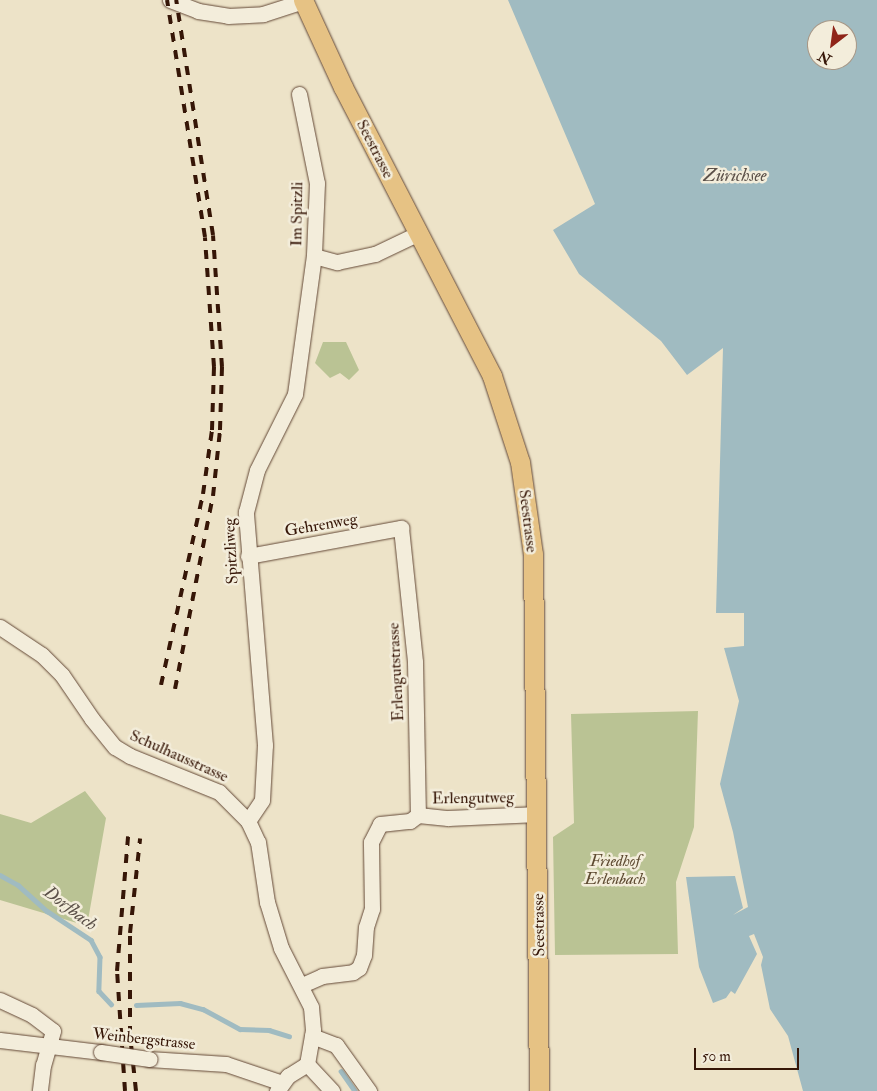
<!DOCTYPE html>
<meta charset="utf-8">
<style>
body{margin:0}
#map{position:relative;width:877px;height:1091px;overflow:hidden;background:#ede3c8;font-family:"IM FELL Double Pica",serif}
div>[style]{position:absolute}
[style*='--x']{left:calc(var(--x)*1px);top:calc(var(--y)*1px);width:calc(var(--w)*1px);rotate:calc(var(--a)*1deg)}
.green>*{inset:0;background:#bac394}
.water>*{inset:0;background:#a0bbc1}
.stream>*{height:4.5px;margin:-2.25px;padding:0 2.25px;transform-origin:2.25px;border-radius:2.25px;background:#a0bbc1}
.roads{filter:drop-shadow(0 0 1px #644937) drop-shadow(0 0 1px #644937)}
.minor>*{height:15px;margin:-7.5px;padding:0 7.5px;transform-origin:7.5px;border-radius:7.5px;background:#f3eddb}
.major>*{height:19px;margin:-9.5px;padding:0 9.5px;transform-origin:9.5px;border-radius:9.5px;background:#e6c284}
.rail>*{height:4px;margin-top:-2px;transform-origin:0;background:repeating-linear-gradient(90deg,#361607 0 9px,transparent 0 18px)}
.bridges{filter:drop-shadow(0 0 1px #644937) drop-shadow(0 0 1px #644937)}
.minor-bridge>*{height:15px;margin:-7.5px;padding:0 7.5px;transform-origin:7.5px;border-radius:7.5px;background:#f3eddb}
span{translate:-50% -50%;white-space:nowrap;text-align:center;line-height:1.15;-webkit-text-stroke:5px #f3eddb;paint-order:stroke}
.street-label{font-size:16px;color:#361607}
.park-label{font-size:16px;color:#5e4a31;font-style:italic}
.water-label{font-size:18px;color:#5b5048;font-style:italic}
.north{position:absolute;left:807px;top:20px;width:50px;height:50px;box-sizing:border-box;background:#f3eddb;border:1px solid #a79786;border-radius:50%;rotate:210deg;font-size:14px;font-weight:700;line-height:20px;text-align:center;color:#361607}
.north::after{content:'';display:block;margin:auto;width:18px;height:22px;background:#8f2418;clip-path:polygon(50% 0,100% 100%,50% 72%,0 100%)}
.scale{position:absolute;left:694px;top:1048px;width:105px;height:22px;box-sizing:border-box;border:2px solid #361607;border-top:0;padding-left:6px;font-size:15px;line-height:18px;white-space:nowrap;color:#361607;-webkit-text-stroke:4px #f3eddb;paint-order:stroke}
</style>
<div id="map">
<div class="green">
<i style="clip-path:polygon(323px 342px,346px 342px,359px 370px,349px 380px,340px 373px,330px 378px,315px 363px)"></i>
<i style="clip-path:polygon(698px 711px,694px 827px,676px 882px,678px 954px,555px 955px,553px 837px,574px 823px,571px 714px)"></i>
<i style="clip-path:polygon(85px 791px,106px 818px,87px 926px,0 900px,0 814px,31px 823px)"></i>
</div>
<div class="water">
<i style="clip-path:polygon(evenodd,508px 0,877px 0,877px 1091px,803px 1091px,788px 1036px,770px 1009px,761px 965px,763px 957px,754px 934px,749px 936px,757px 954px,735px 994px,731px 991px,726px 998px,713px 1003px,699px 967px,686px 877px,735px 876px,743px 908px,733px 915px,748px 907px,733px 832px,720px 784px,739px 701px,724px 648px,744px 646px,744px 613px,716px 613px,723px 348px,687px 375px,661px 341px,579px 274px,553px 230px,595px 204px,508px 0,817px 30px,847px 30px,847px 60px,817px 60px,817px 30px)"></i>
</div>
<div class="stream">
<i style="--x:0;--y:875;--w:21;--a:29"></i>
<i style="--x:18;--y:885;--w:39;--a:42"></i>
<i style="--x:47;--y:911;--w:53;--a:33.4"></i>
<i style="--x:91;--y:940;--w:19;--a:62"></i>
<i style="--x:100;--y:957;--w:34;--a:92"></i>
<i style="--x:99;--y:991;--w:18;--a:47"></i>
<i style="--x:136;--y:1005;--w:44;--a:-2.6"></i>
<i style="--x:180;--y:1003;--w:24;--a:15"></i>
<i style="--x:203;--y:1009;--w:42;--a:28.4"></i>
<i style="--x:240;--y:1029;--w:29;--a:2"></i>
<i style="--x:269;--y:1030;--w:21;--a:17"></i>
<i style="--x:341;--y:1071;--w:24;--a:55"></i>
</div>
<div class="roads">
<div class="minor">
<i style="--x:170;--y:0;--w:30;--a:21"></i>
<i style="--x:198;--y:11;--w:30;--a:9"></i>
<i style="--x:228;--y:16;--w:35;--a:-3"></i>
<i style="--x:263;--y:14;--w:42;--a:-18"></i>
<i style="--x:299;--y:94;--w:91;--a:78.6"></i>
<i style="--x:317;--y:183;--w:73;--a:92.4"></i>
<i style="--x:314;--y:256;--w:24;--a:15"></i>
<i style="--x:337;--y:262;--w:39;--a:-12"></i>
<i style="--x:375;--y:254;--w:47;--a:-25.5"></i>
<i style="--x:248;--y:556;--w:156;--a:-10.4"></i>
<i style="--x:401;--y:528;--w:135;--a:84"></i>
<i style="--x:415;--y:662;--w:153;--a:88.9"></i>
<i style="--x:0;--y:627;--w:50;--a:33.7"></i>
<i style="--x:42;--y:655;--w:28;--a:45"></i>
<i style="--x:62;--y:675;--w:53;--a:55.7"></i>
<i style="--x:92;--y:719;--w:36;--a:51"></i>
<i style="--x:115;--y:747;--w:17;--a:31"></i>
<i style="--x:130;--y:756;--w:96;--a:22"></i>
<i style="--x:219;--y:792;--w:41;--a:45"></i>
<i style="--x:248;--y:821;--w:23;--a:65"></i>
<i style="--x:258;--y:842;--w:61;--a:81.5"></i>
<i style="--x:267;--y:902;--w:48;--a:73.1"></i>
<i style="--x:281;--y:948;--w:66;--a:63"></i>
<i style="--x:311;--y:1007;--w:23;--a:85"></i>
<i style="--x:313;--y:1030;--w:35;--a:100"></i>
<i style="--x:418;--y:815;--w:30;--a:6"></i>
<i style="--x:448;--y:818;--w:90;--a:-2.5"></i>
<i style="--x:248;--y:821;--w:25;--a:-56"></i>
<i style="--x:262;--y:800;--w:55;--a:-86.9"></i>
<i style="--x:265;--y:745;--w:234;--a:-94.7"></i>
<i style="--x:246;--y:512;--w:43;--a:-75.3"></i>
<i style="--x:257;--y:470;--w:85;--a:-63.4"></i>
<i style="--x:295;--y:394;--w:139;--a:-82.2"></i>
<i style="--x:302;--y:985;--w:22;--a:-24"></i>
<i style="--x:322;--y:976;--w:31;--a:-7"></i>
<i style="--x:353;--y:972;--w:7;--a:-34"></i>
<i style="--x:359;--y:968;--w:14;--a:-69"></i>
<i style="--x:364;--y:955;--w:28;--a:-86"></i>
<i style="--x:366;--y:927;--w:19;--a:-72"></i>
<i style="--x:372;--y:909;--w:67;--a:-90.9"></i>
<i style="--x:371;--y:842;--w:20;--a:-63"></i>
<i style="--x:380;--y:824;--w:30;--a:-6"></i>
<i style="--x:410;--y:821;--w:10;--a:-37"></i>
<i style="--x:0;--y:1000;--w:35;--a:25"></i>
<i style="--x:32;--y:1015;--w:26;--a:37"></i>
<i style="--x:53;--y:1031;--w:35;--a:106"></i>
<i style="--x:43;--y:1065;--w:26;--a:97"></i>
<i style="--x:312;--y:1036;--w:26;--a:21"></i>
<i style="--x:336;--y:1045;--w:57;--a:54.3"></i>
<i style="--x:0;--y:1040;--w:102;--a:6.8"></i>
<i style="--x:149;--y:1059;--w:77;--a:3.7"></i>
<i style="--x:226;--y:1064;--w:59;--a:18.7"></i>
<i style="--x:307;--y:1064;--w:37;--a:47"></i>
<i style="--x:277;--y:1091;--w:19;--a:-54"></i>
<i style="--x:288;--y:1076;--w:22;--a:-32"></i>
</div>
<div class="major">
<i style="--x:303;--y:0;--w:96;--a:65.3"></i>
<i style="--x:343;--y:87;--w:325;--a:62.7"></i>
<i style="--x:492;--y:376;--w:90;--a:72"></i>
<i style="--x:520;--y:462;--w:93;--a:82"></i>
<i style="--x:533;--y:554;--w:537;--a:89.36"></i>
</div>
</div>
<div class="rail">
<i style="--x:161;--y:685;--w:196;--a:-77.6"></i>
<i style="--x:203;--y:494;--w:65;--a:-82"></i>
<i style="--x:212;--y:430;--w:63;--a:-88.2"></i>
<i style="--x:214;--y:367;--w:130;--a:-94"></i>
<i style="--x:205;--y:237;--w:240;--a:-99.1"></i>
<i style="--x:175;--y:689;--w:197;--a:-78.9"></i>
<i style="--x:213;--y:496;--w:66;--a:-83.9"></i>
<i style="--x:220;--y:430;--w:63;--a:-88.2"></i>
<i style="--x:222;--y:367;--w:132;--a:-93.9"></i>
<i style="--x:213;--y:235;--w:238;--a:-98.9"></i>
<i style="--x:125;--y:1091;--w:120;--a:-93.8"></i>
<i style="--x:117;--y:971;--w:135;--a:-85.3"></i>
<i style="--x:136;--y:1091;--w:56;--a:-96.1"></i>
<i style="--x:130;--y:1035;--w:102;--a:-90"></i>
<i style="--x:130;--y:933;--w:95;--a:-83.9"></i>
</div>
<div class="bridges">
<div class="minor-bridge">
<i style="--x:101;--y:1052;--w:49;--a:8.3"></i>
</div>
</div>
<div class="street-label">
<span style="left:375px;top:149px;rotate:63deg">Seestrasse</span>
<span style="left:297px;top:214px;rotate:-89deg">Im Spitzli</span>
<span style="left:528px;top:521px;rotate:83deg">Seestrasse</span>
<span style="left:321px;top:525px;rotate:-10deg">Gehrenweg</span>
<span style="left:231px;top:551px;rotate:-93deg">Spitzliweg</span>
<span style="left:396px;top:672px;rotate:-93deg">Erlengutstrasse</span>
<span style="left:179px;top:756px;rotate:24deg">Schulhausstrasse</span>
<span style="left:473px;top:798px;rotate:-1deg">Erlengutweg</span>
<span style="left:539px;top:925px;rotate:-91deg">Seestrasse</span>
<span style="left:144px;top:1039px;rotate:6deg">Weinbergstrasse</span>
</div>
<div class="park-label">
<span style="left:615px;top:870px">Friedhof<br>Erlenbach</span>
</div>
<div class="water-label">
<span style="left:735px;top:176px">Zürichsee</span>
<span style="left:70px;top:909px;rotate:37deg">Dorfbach</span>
</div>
<div class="north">N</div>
<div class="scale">50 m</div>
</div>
